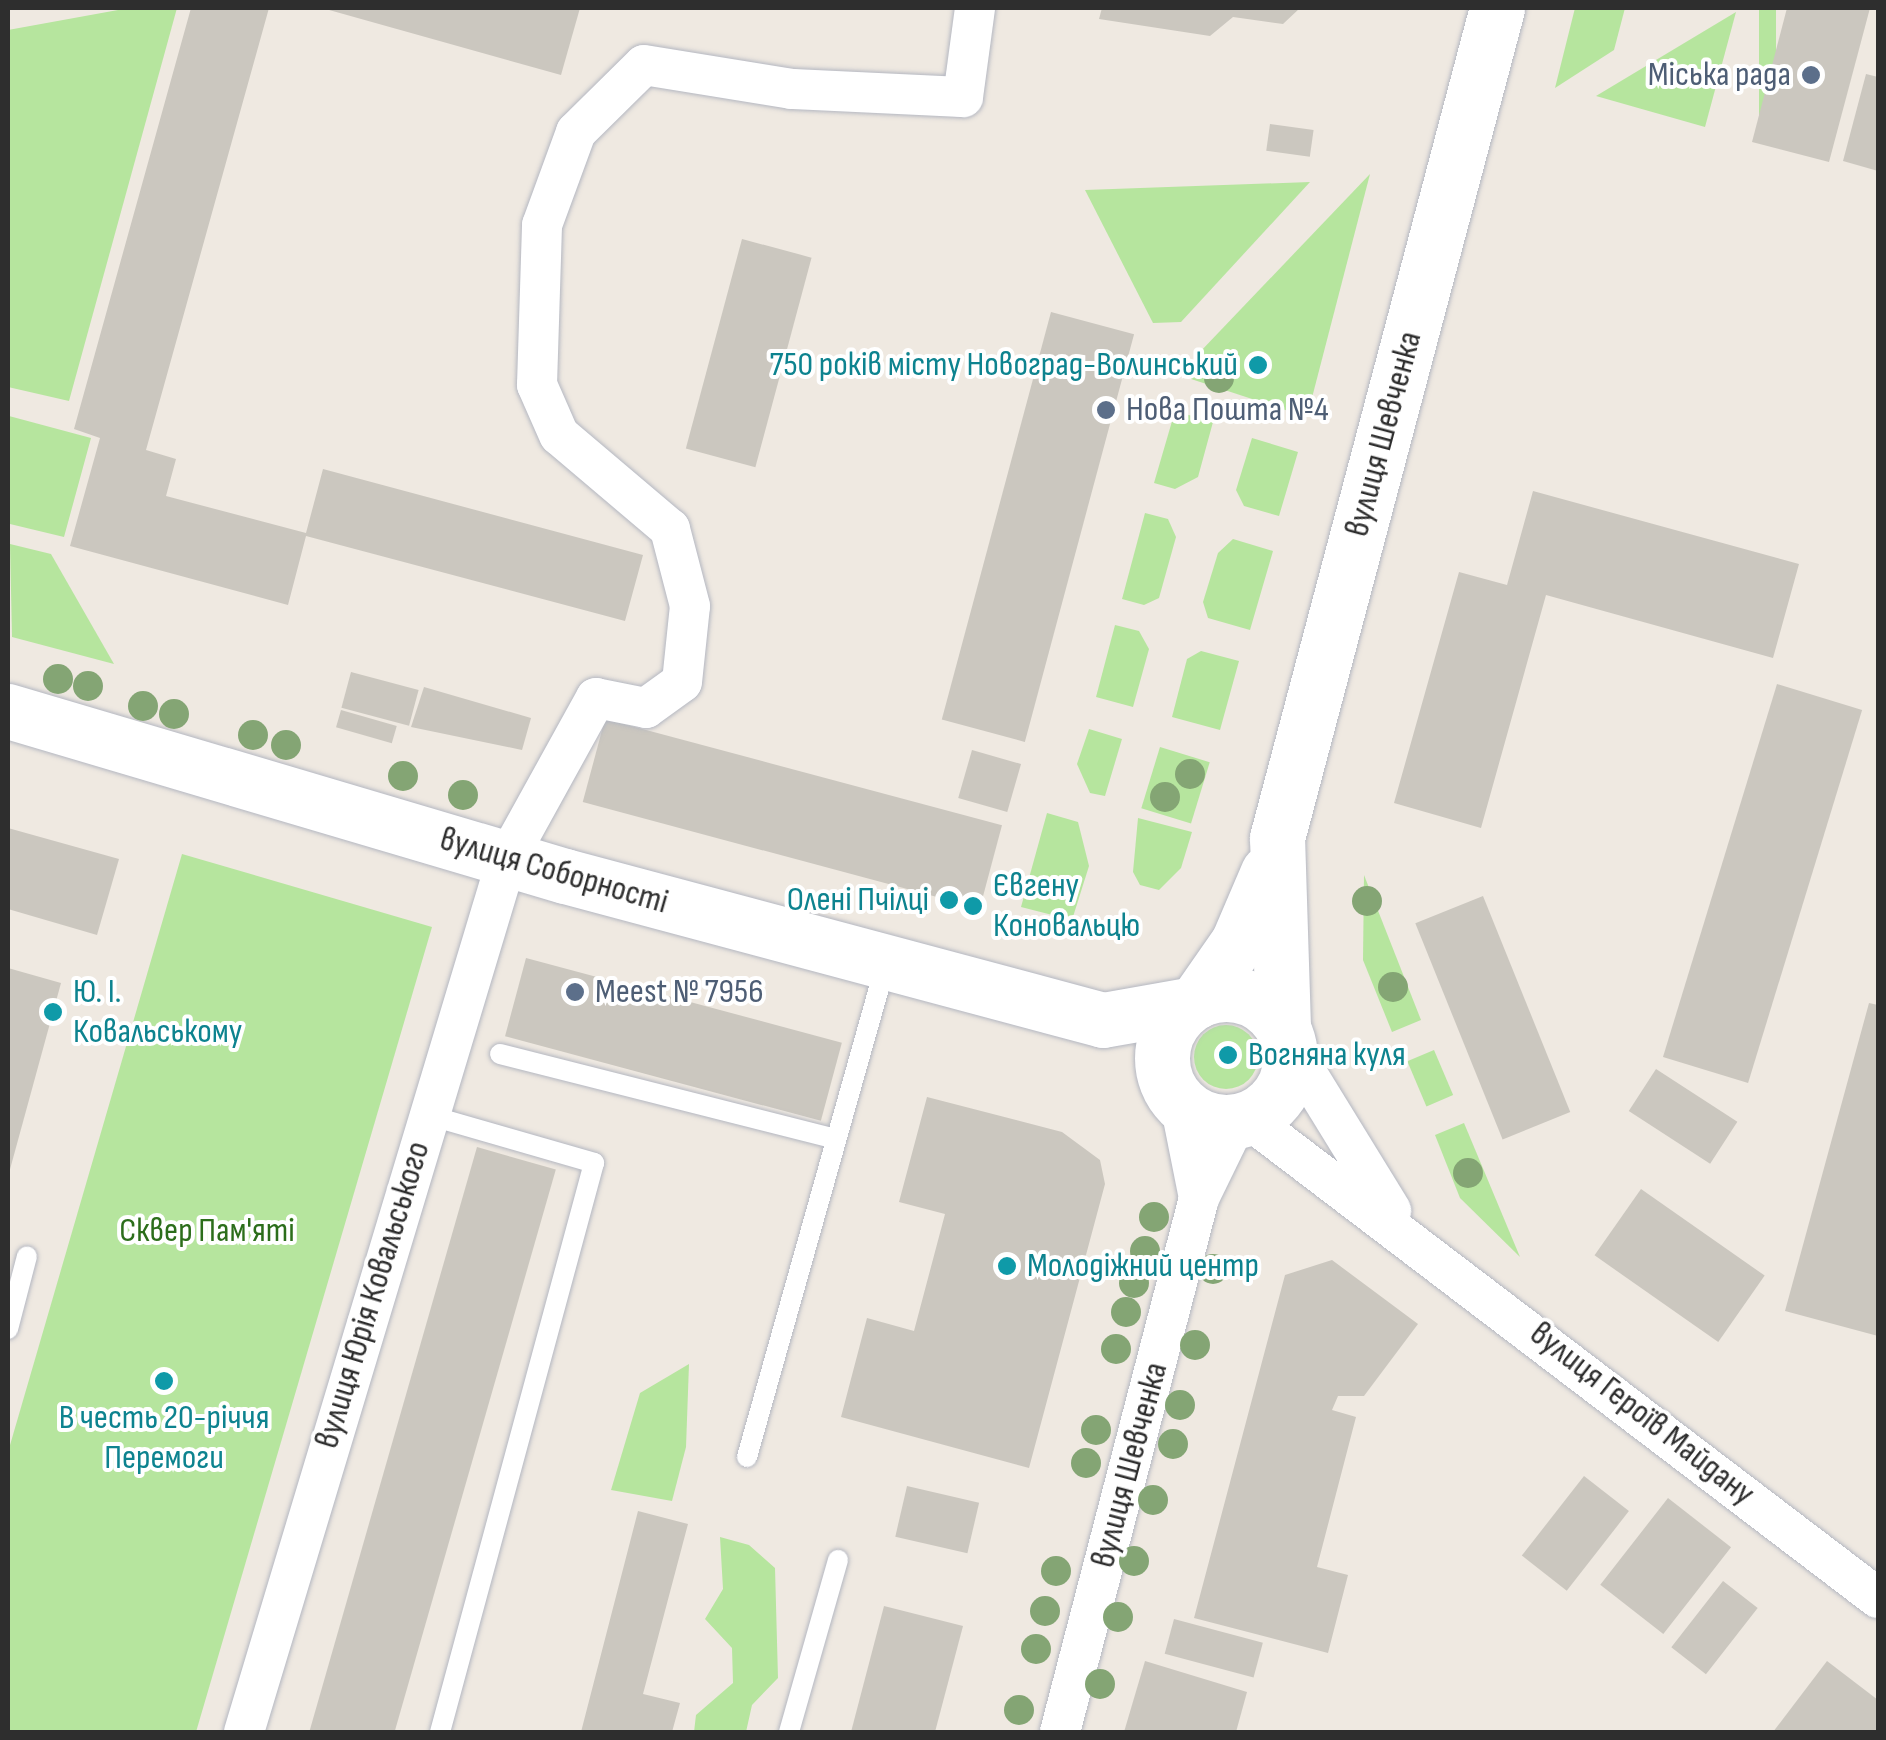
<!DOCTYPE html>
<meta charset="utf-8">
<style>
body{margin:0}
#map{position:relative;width:1886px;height:1740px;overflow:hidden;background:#efe9e1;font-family:"Sofia Sans Condensed",sans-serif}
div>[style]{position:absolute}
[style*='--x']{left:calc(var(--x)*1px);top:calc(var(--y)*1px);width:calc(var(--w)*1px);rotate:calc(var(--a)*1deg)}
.green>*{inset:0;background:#b6e59e;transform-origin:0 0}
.round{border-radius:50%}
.building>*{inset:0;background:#cbc7bf;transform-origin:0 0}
.roads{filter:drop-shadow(0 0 2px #b4b7c1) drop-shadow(0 0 2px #b4b7c1)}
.lane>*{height:20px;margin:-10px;padding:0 10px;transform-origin:10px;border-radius:10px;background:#fff}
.street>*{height:40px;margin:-20px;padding:0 20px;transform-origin:20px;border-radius:20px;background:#fff}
.secondary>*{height:55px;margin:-27.5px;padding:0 27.5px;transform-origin:27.5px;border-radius:27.5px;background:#fff}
.secondary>.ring{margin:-27.5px;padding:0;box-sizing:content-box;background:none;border:55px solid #fff;border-radius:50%}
.trees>*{width:30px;height:30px;margin:-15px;border-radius:50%;background:#84a574}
.dots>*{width:28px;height:28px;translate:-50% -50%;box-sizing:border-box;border:5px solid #fff;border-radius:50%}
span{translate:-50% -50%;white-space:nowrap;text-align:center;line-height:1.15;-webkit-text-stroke:8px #fff;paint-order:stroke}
.service-label{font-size:35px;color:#4e5e75}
.right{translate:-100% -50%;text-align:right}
.left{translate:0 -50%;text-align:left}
.culture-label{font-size:35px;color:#0d838f}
.street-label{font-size:35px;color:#2e2e2e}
.park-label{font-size:35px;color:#2c6e1b}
.frame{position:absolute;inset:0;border:10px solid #2e2e2e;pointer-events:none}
</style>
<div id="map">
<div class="green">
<i style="clip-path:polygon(129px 8px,177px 8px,69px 401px,8px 387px,8px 30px)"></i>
<i style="clip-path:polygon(1575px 8px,1625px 8px,1614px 50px,1555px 88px)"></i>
<i style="left:1759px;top:8px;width:17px;height:133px"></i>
<i style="clip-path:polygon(1736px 12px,1705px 127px,1596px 96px)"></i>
<i style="clip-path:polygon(1370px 174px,1307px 417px,1191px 379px,1199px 353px)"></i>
<i style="clip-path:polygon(1310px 182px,1181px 322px,1153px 323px,1085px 190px)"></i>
<i style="clip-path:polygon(1175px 411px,1213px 422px,1198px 477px,1175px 489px,1154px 483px)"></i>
<i style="clip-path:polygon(9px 416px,91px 438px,64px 537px,10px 524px)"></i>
<i style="clip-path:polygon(1252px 438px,1298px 452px,1279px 516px,1244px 506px,1236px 490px)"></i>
<i style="clip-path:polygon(1145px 513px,1168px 519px,1176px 537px,1159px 598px,1144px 605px,1122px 599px)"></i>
<i style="clip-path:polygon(1233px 539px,1273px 551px,1250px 630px,1208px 618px,1203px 602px,1218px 553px)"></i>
<i style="clip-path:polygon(10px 544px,51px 554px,114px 664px,12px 637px)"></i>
<i style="clip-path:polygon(1115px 625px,1139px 631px,1149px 649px,1133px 707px,1096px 697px)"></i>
<i style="clip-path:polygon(1201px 651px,1239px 661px,1220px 730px,1172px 717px,1187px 659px)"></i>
<i style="clip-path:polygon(1089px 729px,1122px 739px,1105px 796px,1090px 793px,1077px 764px)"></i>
<i style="left:1160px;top:747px;width:52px;height:64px;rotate:17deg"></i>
<i style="clip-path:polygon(1047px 813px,1078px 822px,1089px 866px,1072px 920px,1021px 907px)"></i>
<i style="clip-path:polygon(1138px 818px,1192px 832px,1181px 868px,1159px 890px,1140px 885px,1133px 872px)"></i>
<i style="clip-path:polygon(182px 854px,432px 927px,196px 1732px,8px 1732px,8px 1452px)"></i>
<i style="clip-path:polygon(1364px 875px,1421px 1020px,1392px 1032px,1363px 960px)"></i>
<i class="round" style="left:1194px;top:1025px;width:64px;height:64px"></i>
<i style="left:1434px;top:1050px;width:49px;height:29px;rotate:67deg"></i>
<i style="clip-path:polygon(1464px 1123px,1520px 1257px,1460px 1198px,1435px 1135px)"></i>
<i style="clip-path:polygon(689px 1364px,686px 1447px,672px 1501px,611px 1490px,640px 1393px)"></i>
<i style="clip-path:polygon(720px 1537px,749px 1545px,775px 1568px,778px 1678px,752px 1705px,746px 1732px,694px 1732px,696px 1715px,733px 1683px,732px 1648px,705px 1619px,723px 1589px)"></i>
</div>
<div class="building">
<i style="clip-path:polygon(191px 8px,269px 8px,146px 450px,176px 459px,166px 496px,306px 533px,323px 469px,643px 555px,625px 621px,306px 536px,288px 605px,70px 546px,100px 438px,74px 429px)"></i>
<i style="clip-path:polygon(322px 8px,580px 8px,561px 75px)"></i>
<i style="clip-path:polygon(1102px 8px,1300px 8px,1283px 24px,1233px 17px,1210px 36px,1099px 19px)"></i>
<i style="clip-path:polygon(1787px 8px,1870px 8px,1829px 162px,1752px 142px)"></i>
<i style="clip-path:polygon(1866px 74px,1878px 77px,1878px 171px,1843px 161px)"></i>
<i style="left:1270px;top:124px;width:44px;height:27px;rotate:8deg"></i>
<i style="left:742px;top:239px;width:72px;height:217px;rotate:15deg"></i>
<i style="left:1051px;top:312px;width:86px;height:422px;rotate:15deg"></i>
<i style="clip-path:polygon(1533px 491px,1799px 564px,1773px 658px,1546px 595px,1481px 828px,1394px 803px,1459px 572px,1507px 585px)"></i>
<i style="left:351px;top:672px;width:70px;height:37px;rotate:15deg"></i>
<i style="left:1777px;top:684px;width:89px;height:390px;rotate:17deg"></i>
<i style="clip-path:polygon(424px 687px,531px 718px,522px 750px,411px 727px)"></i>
<i style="left:341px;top:710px;width:58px;height:18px;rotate:16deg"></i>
<i style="left:605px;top:719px;width:411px;height:86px;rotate:15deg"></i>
<i style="left:972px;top:750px;width:51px;height:50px;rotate:16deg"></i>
<i style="clip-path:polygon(8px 828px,119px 859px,97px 935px,8px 909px)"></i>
<i style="left:1483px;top:896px;width:233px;height:73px;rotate:68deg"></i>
<i style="left:526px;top:958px;width:327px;height:81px;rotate:15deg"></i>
<i style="clip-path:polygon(8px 968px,61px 983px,9px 1173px,8px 1173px)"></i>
<i style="clip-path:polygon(1869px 1003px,1878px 1005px,1878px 1336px,1785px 1311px)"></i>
<i style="left:1656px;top:1069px;width:97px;height:50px;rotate:33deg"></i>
<i style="clip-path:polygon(927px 1097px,1062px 1132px,1100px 1160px,1105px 1184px,1029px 1468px,841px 1417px,867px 1318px,914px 1331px,945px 1214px,899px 1202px)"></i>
<i style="left:477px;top:1147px;width:82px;height:608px;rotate:16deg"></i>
<i style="left:1641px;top:1189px;width:151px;height:81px;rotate:35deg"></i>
<i style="clip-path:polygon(1332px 1260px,1418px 1324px,1364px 1396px,1338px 1396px,1332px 1410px,1356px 1417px,1317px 1567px,1348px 1575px,1328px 1653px,1194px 1618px,1285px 1275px)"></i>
<i style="left:1584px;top:1476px;width:57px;height:101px;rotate:38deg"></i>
<i style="left:907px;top:1486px;width:74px;height:52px;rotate:13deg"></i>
<i style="left:1668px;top:1498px;width:80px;height:110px;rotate:38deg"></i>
<i style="clip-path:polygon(638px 1511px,688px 1524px,643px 1694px,680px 1703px,672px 1732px,581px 1732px)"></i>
<i style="left:1723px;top:1581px;width:44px;height:84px;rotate:38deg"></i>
<i style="clip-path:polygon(884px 1606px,963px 1626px,935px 1732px,851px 1732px)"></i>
<i style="left:1174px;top:1619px;width:92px;height:36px;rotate:15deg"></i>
<i style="clip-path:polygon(1145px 1661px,1247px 1692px,1236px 1732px,1124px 1732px)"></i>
<i style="clip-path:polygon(1827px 1661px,1878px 1700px,1878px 1732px,1773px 1732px)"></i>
</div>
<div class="roads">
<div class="lane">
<i style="--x:500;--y:1054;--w:346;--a:14.2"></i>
<i style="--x:428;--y:1115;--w:173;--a:16.1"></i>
<i style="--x:594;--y:1163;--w:589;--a:105.14"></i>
<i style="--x:8;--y:1329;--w:75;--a:-75.4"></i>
<i style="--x:747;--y:1457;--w:513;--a:-74.28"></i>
<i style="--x:789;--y:1732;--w:179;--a:-74.1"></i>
</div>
<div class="street">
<i style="--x:1290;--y:1046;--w:193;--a:58.4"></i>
<i style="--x:1180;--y:1103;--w:97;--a:78.7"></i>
<i style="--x:1250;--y:1120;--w:789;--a:37.28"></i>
<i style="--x:244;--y:1732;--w:912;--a:-73.23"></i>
<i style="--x:507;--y:859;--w:184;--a:-61.1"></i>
<i style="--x:596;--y:698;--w:51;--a:11.3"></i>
<i style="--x:646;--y:708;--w:44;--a:-35.8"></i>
<i style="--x:682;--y:682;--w:76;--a:-84"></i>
<i style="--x:690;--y:606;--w:80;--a:-104.6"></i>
<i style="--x:670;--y:529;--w:145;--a:-139.7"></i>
<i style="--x:559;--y:435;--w:55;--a:-113.7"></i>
<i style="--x:537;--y:385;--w:160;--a:-88.2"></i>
<i style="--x:542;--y:225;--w:99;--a:-69.9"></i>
<i style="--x:576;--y:132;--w:95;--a:-44.6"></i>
<i style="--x:644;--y:65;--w:150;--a:9.2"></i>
<i style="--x:792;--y:89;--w:171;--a:2.7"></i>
<i style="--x:963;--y:97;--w:90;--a:-82.3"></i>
<i style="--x:1060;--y:1732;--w:552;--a:-75.41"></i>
<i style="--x:1199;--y:1198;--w:85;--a:-64"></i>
</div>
<div class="secondary">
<i style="--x:8;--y:711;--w:581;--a:16.5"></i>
<i style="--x:565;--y:876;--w:557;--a:14.98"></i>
<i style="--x:1103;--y:1020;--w:86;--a:-10"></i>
<i class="ring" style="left:1162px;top:994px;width:73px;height:73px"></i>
<i style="--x:1197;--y:1001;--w:72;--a:-55.2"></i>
<i style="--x:1238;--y:942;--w:76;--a:-66.8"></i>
<i style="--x:1283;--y:1027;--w:189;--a:-91.8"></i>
<i style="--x:1277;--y:838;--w:859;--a:-75.15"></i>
</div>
</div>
<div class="trees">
<i style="left:1219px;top:378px"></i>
<i style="left:58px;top:679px"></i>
<i style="left:88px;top:686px"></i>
<i style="left:143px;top:706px"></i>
<i style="left:174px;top:714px"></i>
<i style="left:253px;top:735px"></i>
<i style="left:286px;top:745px"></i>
<i style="left:1190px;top:774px"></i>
<i style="left:403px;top:776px"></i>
<i style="left:463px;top:795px"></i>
<i style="left:1165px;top:797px"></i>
<i style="left:1367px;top:901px"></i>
<i style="left:1393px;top:987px"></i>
<i style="left:1468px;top:1173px"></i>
<i style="left:1154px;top:1217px"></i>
<i style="left:1145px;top:1251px"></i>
<i style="left:1213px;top:1269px"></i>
<i style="left:1134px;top:1283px"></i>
<i style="left:1126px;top:1312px"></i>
<i style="left:1195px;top:1345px"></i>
<i style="left:1116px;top:1349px"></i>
<i style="left:1180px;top:1405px"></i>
<i style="left:1096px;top:1430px"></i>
<i style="left:1173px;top:1444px"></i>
<i style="left:1086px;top:1463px"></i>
<i style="left:1153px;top:1500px"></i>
<i style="left:1134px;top:1561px"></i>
<i style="left:1056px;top:1571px"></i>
<i style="left:1045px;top:1611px"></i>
<i style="left:1118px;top:1617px"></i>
<i style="left:1036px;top:1649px"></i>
<i style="left:1100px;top:1684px"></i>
<i style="left:1019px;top:1710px"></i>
</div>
<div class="dots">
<i style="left:1811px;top:75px;background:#5c6f8a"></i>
<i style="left:1258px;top:365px;background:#0f9aa8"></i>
<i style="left:1106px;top:410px;background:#5c6f8a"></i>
<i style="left:949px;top:900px;background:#0f9aa8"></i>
<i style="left:973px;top:906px;background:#0f9aa8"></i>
<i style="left:575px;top:992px;background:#5c6f8a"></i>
<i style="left:53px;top:1012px;background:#0f9aa8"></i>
<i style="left:1228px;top:1055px;background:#0f9aa8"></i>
<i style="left:1007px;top:1266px;background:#0f9aa8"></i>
<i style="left:164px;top:1381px;background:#0f9aa8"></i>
</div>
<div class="service-label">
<span class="right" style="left:1791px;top:75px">Міська рада</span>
<span class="left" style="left:1126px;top:410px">Нова Пошта №4</span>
<span class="left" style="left:595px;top:992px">Meest № 7956</span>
</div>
<div class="culture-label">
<span class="right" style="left:1238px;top:365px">750 років місту Новоград-Волинський</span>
<span class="left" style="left:993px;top:906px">Євгену<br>Коновальцю</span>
<span class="right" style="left:929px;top:900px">Олені Пчілці</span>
<span class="left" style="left:73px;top:1012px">Ю. І.<br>Ковальському</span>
<span class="left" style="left:1248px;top:1055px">Вогняна куля</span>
<span class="left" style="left:1027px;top:1266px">Молодіжний центр</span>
<span style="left:164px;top:1438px">В честь 20-річчя<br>Перемоги</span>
</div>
<div class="street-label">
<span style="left:1384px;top:434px;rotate:-75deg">вулиця Шевченка</span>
<span style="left:554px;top:871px;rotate:16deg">вулиця Соборності</span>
<span style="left:373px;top:1295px;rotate:-73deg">вулиця Юрія Ковальського</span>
<span style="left:1642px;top:1414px;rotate:38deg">вулиця Героїв Майдану</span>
<span style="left:1130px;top:1465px;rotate:-75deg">вулиця Шевченка</span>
</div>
<div class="park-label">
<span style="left:207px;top:1231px">Сквер Пам'яті</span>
</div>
<div class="frame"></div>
</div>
